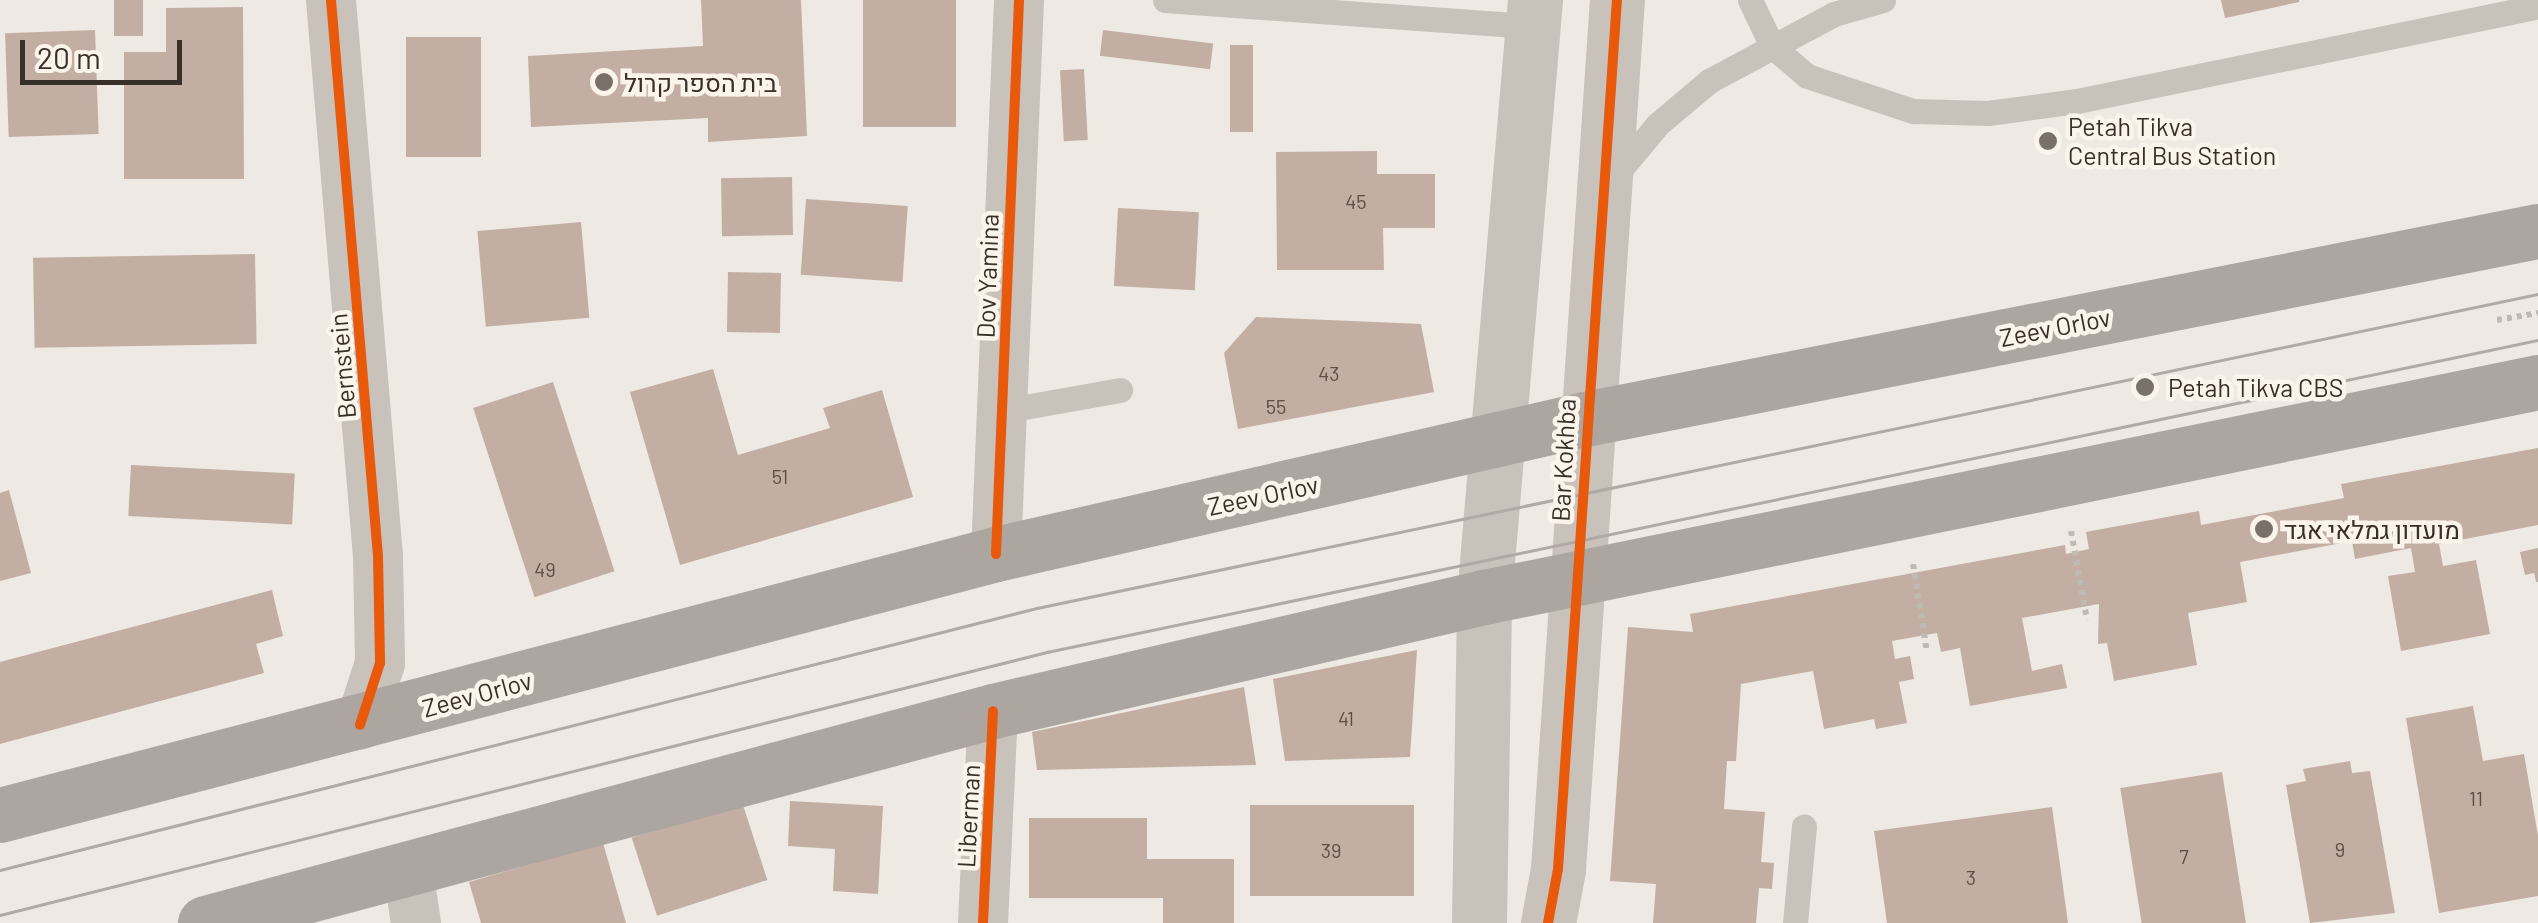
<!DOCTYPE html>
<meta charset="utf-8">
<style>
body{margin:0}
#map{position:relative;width:2538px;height:923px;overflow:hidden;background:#efe9e3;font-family:Barlow,Heebo,sans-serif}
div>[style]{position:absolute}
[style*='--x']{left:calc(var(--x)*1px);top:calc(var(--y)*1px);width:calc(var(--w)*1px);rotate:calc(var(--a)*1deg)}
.building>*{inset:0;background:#c3aea4;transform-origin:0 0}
.path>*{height:6px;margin-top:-3px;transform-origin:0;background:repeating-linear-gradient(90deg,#c0bab4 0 5px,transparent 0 10px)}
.service>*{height:25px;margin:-12.5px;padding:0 12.5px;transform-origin:12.5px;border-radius:12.5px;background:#c8c2bb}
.minor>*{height:50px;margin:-25px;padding:0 25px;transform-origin:25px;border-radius:25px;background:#c8c2bb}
.tertiary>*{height:55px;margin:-27.5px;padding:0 27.5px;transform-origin:27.5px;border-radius:27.5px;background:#c8c2bb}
.primary>*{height:55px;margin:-27.5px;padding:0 27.5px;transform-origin:27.5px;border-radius:27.5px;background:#ada6a0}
.tram>*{height:2.5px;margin:-1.25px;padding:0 1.25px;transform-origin:1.25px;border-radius:1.25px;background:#afaaa6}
.cycleway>*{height:10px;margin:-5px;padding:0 5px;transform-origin:5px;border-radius:5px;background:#e8590c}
.dots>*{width:28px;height:28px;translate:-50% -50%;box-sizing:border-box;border:5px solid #fbf4eb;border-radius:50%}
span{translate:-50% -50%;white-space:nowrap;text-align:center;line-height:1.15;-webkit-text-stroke:9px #fbf4eb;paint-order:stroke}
.number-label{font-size:20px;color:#5c4f48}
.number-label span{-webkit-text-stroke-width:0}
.poi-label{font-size:25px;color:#392f29}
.left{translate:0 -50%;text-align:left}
.street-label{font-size:25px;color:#392f29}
.scale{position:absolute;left:20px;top:40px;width:162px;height:45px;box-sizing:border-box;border:5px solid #392f29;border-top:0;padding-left:12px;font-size:30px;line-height:35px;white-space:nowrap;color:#392f29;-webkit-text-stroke:8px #fbf4eb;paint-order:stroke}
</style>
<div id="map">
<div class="building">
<i style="left:114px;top:0;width:29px;height:36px"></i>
<i style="clip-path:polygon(701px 0,801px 0,807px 136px,708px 142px,708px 118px,531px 127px,528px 56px,703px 46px)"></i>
<i style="left:863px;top:0;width:93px;height:127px"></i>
<i style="clip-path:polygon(2221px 0,2299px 0,2299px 2px,2225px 18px)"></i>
<i style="clip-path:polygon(243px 7px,244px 179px,124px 179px,124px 52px,166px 52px,166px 8px)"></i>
<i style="left:95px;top:30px;width:104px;height:90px;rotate:88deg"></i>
<i style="left:1103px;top:30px;width:111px;height:26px;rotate:7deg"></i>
<i style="left:406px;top:37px;width:75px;height:120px"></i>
<i style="left:1230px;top:45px;width:23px;height:87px"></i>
<i style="left:1084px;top:69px;width:71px;height:24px;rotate:87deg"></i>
<i style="clip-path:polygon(1377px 151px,1377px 174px,1435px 174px,1435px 228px,1383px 228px,1384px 270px,1277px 270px,1276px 152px)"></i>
<i style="left:792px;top:177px;width:58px;height:71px;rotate:89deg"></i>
<i style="left:806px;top:199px;width:102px;height:76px;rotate:4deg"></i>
<i style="left:1118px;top:208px;width:81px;height:78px;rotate:3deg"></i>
<i style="left:581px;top:222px;width:96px;height:104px;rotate:85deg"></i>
<i style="left:255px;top:254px;width:90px;height:222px;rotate:89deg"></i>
<i style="left:728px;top:272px;width:53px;height:60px;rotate:1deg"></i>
<i style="clip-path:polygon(1256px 317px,1421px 324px,1434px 392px,1238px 429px,1224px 353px)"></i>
<i style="clip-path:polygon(713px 369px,738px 455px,830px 428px,823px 408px,882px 390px,913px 497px,680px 565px,630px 392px)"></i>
<i style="left:553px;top:382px;width:199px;height:84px;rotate:72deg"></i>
<i style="clip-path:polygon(2538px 448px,2538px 525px,2439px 544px,2443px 566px,2476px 560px,2490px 634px,2401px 651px,2388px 576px,2415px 572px,2411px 548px,2355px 559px,2352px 541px,2240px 562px,2247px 602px,2188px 613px,2197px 665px,2114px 681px,2107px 643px,2098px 644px,2099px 604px,2022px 618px,2032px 671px,2062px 664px,2067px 688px,1970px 706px,1960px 648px,1941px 652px,1937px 633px,1892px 641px,1895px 659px,1910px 656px,1914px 679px,1899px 682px,1907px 723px,1876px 729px,1874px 719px,1824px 729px,1813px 671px,1741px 684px,1736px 761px,1727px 761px,1724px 809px,1765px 812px,1761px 862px,1774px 863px,1772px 889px,1759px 888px,1756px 923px,1653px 923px,1656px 884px,1610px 881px,1628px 627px,1693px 632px,1690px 614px,2065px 545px,2066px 554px,2089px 549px,2086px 532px,2199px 511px,2201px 525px,2297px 507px,2344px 498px,2341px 484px)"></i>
<i style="left:131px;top:465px;width:164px;height:51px;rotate:3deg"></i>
<i style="clip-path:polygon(9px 490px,31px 573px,0 581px,0 493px)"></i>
<i style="clip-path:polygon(2538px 548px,2538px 582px,2536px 582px,2534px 573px,2525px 575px,2520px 552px)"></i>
<i style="clip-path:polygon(272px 590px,283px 636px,256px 644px,264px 673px,0 744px,0 662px)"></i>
<i style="clip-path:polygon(1417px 650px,1410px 757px,1285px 761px,1273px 679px)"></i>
<i style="clip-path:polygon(1244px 687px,1256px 765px,1037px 770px,1032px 732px)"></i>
<i style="clip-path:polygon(2473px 706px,2483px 761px,2524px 754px,2538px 836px,2538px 896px,2439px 913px,2406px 718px)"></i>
<i style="clip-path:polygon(2350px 761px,2352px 773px,2370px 771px,2395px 913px,2310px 923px,2286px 785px,2306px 781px,2303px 769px)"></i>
<i style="left:2222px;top:772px;width:153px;height:103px;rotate:81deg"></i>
<i style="clip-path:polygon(790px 801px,883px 806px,878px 894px,833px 891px,835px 849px,788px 846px)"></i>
<i style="left:742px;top:802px;width:82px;height:116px;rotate:72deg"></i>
<i style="left:1250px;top:805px;width:164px;height:91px"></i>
<i style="clip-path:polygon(2052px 807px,2068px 923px,1887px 923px,1874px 831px)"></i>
<i style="clip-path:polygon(1029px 818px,1147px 818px,1147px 859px,1234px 859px,1234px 923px,1163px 923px,1163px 898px,1029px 898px)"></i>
<i style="clip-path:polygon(603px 843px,626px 923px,481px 923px,469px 882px)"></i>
</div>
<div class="path">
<i style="--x:2497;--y:320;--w:42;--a:-9.7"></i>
<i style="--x:2071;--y:531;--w:90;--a:79.8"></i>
<i style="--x:1913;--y:564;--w:89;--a:81"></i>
</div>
<div class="service">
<i style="--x:1165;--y:0;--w:368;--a:4.1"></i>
<i style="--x:1750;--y:0;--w:51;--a:64.4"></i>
<i style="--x:1772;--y:46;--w:46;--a:40.6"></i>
<i style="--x:1807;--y:76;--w:112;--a:18.3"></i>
<i style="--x:1913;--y:111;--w:75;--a:1.5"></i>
<i style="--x:1988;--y:113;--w:90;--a:-7.7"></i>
<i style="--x:2077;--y:101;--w:471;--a:-11.6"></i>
<i style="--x:1613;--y:178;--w:70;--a:-50.2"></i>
<i style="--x:1658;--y:124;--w:67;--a:-40.1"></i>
<i style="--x:1709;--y:81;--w:142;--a:-28.2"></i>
<i style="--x:1834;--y:14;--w:51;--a:-15.9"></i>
<i style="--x:1002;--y:411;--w:120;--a:-10.1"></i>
<i style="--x:1795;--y:923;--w:97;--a:-84.7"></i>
</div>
<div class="minor">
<i style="--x:331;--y:0;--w:558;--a:85.17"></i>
<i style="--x:378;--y:556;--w:107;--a:88.9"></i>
<i style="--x:380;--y:663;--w:65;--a:107.9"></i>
<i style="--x:996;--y:554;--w:554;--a:-87.62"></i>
<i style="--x:408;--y:869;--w:55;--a:81.6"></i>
<i style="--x:983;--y:923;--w:212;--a:-87.3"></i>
</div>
<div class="tertiary">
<i style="--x:1479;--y:923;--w:326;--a:-89.1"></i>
<i style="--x:1484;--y:597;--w:599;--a:-85.12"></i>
<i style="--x:1548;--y:923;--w:55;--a:-79.5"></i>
<i style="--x:1558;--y:869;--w:871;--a:-86.12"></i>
</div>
<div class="primary">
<i style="--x:0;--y:815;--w:1030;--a:-14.68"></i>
<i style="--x:996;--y:554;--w:604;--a:-12.91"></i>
<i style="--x:1585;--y:419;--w:971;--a:-11.16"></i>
<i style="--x:205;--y:923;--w:816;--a:-15.06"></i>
<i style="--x:993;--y:711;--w:504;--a:-13.07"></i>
<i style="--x:1484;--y:597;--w:1076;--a:-11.53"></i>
</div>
<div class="tram">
<i style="--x:0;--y:870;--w:1070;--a:-14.18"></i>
<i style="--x:1037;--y:608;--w:1533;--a:-11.82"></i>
<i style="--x:0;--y:915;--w:1080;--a:-14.1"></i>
<i style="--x:1047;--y:652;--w:1523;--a:-11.82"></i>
</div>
<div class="cycleway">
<i style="--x:331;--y:0;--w:558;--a:85.17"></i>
<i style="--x:378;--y:556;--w:107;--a:88.9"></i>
<i style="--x:380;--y:663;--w:65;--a:107.9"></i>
<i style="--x:996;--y:554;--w:554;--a:-87.62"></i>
<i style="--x:983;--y:923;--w:212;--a:-87.3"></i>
<i style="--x:1548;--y:923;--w:55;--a:-79.5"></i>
<i style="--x:1558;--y:869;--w:871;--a:-86.12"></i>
</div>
<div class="dots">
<i style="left:604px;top:82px;background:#79706a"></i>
<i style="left:2048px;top:141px;background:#79706a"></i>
<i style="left:2145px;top:387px;background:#79706a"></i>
<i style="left:2264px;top:529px;background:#79706a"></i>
</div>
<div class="number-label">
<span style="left:1356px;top:201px">45</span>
<span style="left:1329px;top:373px">43</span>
<span style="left:1276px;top:406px">55</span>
<span style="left:780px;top:476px">51</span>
<span style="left:545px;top:569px">49</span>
<span style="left:1346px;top:718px">41</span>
<span style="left:2476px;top:798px">11</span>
<span style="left:2340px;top:849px">9</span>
<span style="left:1331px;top:850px">39</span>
<span style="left:2184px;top:856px">7</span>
<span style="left:1971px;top:877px">3</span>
</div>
<div class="poi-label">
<span class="left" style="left:624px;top:82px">בית הספר קרול</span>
<span class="left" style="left:2068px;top:141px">Petah Tikva<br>Central Bus Station</span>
<span class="left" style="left:2168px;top:387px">Petah Tikva CBS</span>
<span class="left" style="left:2284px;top:529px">מועדון גמלאי אגד</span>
</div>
<div class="street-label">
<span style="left:987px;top:276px;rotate:-88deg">Dov Yamina</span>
<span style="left:2055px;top:327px;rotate:-11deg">Zeev Orlov</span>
<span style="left:342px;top:366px;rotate:-95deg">Bernstein</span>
<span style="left:1563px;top:460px;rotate:-87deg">Bar Kokhba</span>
<span style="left:1263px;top:495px;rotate:-12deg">Zeev Orlov</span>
<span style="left:477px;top:694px;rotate:-15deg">Zeev Orlov</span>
<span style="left:968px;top:816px;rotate:-87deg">Liberman</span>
</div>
<div class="scale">20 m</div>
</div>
